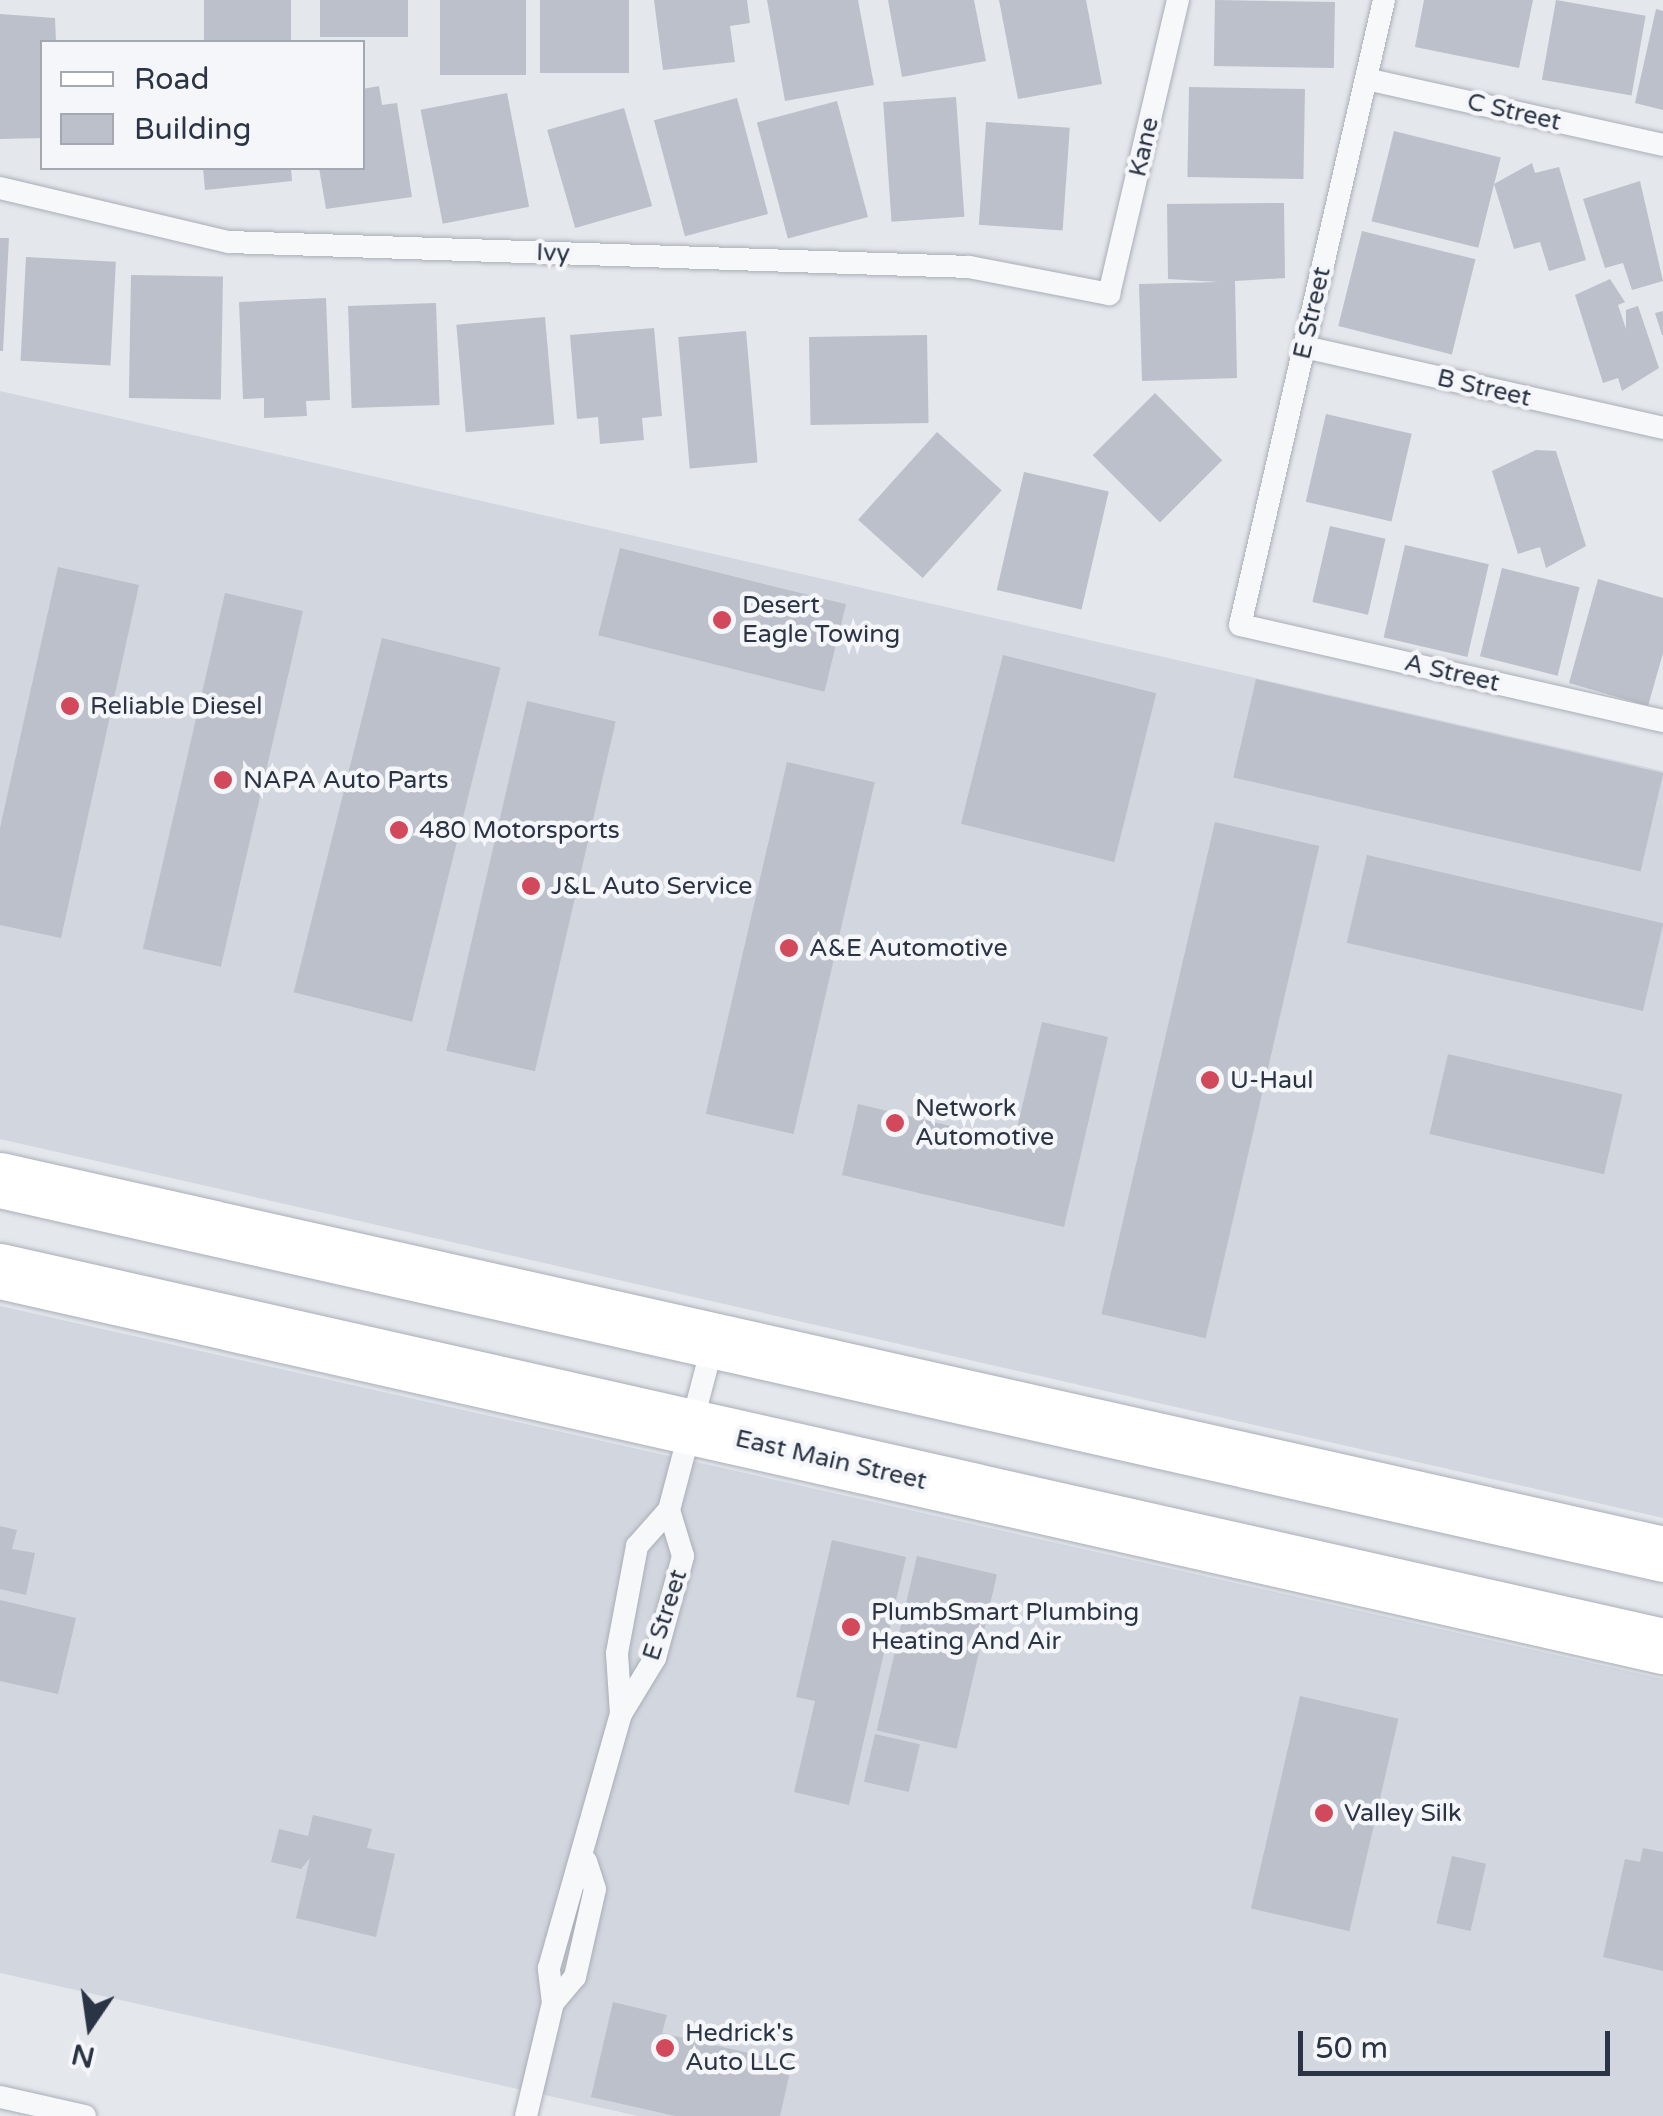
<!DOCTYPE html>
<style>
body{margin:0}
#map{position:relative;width:1663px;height:2116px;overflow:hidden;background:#e4e7ec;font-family:"Varela Round",sans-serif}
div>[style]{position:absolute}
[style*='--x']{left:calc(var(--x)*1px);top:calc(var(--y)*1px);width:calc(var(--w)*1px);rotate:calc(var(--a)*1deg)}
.built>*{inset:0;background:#d2d6de}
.building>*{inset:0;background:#bbc0ca;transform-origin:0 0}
.roads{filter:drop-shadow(0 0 2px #a9aeb7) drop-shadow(0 0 2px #a9aeb7)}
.service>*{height:22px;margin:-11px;padding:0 11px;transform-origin:11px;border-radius:11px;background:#f7f8fa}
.primary>*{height:55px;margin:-27.5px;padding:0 27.5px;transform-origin:27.5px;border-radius:27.5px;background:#fff}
.dots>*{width:28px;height:28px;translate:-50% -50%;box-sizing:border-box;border:5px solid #f4f6f9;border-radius:50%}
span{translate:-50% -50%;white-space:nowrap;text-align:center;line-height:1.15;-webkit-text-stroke:9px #f4f6f9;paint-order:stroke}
.street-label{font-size:25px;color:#2b3445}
.poi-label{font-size:25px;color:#2b3445}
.left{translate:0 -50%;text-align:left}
.legend{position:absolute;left:40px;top:40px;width:325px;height:130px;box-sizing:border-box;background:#f4f6f9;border:2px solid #a4a8b1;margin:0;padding:12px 18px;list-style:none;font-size:30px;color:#2b3445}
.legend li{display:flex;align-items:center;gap:20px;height:50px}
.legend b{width:50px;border:2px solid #a4a8b1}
.north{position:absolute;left:40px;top:1976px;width:100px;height:100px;-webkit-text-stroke:8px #f4f6f9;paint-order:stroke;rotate:193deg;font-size:28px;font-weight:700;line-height:40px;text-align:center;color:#2b3445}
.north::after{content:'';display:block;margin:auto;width:35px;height:45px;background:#2b3445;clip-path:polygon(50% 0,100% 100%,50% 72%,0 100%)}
.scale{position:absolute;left:1298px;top:2031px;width:312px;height:45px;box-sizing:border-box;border:5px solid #2b3445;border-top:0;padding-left:12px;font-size:30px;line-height:35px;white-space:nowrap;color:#2b3445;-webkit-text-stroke:8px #f4f6f9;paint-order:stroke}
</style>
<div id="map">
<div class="built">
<i style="clip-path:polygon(0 391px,1663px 771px,1663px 1518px,0 1139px)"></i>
<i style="clip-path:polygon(0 1306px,1663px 1679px,1663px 2116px,638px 2116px,0 1973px)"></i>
</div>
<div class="building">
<i style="left:204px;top:0;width:87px;height:42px"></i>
<i style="left:320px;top:0;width:88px;height:37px"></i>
<i style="left:440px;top:0;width:86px;height:75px"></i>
<i style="left:540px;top:0;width:89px;height:73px"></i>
<i style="clip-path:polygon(654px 0,747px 0,750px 23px,730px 26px,735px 62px,663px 70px)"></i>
<i style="clip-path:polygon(767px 0,858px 0,874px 85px,785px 101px)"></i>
<i style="clip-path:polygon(888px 0,974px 0,986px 61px,902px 77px)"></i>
<i style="clip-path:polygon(999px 0,1086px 0,1102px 84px,1018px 99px)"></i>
<i style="left:1215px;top:0;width:120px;height:66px;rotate:1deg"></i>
<i style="clip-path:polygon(1424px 0,1533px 0,1519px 68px,1415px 47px)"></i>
<i style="left:1556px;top:0;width:91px;height:81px;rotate:10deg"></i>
<i style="clip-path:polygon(1656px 9px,1663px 11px,1663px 110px,1635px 103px)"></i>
<i style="clip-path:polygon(0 14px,55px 18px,56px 42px,42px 42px,42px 138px,0 139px)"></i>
<i style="clip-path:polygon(379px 86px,382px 105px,397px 103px,412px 197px,326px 209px,319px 168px,362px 168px,362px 89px)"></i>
<i style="left:1189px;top:87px;width:116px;height:90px;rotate:1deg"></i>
<i style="left:507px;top:93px;width:116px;height:88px;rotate:79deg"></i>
<i style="left:956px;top:97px;width:120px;height:73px;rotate:86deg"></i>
<i style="left:737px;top:98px;width:120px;height:86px;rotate:75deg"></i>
<i style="left:837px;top:101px;width:120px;height:83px;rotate:75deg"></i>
<i style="left:624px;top:108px;width:102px;height:80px;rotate:74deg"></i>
<i style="left:986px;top:122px;width:84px;height:103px;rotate:4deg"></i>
<i style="left:1394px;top:131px;width:110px;height:93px;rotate:14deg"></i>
<i style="clip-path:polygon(1532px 163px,1535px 173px,1559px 167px,1586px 260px,1549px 271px,1540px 242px,1514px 249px,1494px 184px)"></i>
<i style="clip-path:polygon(203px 168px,291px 168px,292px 181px,205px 190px)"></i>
<i style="clip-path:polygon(1640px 181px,1663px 281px,1632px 290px,1623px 263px,1605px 268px,1583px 199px)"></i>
<i style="clip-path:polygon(1284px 203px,1285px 278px,1235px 281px,1237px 378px,1142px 381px,1139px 284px,1219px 282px,1168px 279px,1167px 204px)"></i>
<i style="left:1362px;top:231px;width:117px;height:98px;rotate:14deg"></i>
<i style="clip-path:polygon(0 238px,9px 238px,3px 351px,0 351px)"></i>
<i style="left:26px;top:257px;width:90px;height:104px;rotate:3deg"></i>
<i style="left:131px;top:275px;width:92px;height:123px;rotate:1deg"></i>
<i style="clip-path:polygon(1610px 279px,1625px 302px,1618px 305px,1626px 329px,1626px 310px,1638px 306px,1659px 368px,1622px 391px,1618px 378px,1603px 383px,1575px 295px)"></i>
<i style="clip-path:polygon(326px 298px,330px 400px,306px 401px,307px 416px,264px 418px,264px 398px,243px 399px,239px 302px)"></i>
<i style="left:436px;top:303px;width:102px;height:88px;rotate:88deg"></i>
<i style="clip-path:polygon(1663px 311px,1663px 335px,1662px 335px,1655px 313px)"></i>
<i style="left:545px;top:317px;width:108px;height:89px;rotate:85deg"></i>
<i style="clip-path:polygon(654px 328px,662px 416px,642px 418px,644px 440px,600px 444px,598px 417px,577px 419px,570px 335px)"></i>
<i style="left:746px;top:331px;width:132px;height:68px;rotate:85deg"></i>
<i style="left:927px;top:335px;width:88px;height:118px;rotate:89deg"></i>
<i style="left:1155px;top:393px;width:95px;height:88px;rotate:45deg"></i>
<i style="left:1326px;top:414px;width:88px;height:90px;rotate:13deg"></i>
<i style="left:937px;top:432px;width:87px;height:118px;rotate:42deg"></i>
<i style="clip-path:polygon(1536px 450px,1556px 451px,1586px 546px,1546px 568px,1540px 547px,1518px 554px,1492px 471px)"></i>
<i style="left:1024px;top:472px;width:87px;height:121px;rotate:13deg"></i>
<i style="left:1330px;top:526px;width:57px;height:78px;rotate:13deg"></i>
<i style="left:1405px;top:545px;width:86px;height:95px;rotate:13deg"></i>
<i style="left:620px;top:548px;width:233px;height:90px;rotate:14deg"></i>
<i style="clip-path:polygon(58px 567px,139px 585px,61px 938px,0 925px,0 828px)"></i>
<i style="left:1502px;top:568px;width:80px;height:91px;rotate:14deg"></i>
<i style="clip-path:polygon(1598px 579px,1663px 598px,1663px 653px,1648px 706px,1569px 683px)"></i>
<i style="left:225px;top:593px;width:80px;height:365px;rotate:13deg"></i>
<i style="left:382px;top:638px;width:122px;height:365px;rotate:14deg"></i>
<i style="left:1003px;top:655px;width:158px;height:174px;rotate:14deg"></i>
<i style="left:1256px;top:679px;width:418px;height:101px;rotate:13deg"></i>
<i style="left:527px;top:701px;width:91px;height:359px;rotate:13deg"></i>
<i style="left:787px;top:762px;width:90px;height:361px;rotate:13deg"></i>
<i style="left:1215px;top:822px;width:107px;height:505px;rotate:13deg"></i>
<i style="left:1367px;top:855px;width:304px;height:90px;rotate:13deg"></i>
<i style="clip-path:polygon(1042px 1022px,1108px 1037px,1064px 1227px,842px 1175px,858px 1104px,1014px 1141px)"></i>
<i style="left:1448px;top:1054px;width:179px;height:82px;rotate:13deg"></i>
<i style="clip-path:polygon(0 1526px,17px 1530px,12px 1549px,35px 1553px,26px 1595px,0 1589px)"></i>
<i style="clip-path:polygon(832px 1540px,906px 1557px,849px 1805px,794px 1792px,815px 1701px,796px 1697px)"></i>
<i style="left:917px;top:1556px;width:82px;height:179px;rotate:13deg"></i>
<i style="clip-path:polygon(0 1600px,76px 1618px,58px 1694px,0 1681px)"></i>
<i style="left:1300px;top:1696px;width:101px;height:218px;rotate:13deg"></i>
<i style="left:875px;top:1734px;width:46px;height:49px;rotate:13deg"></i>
<i style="clip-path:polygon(313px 1815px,372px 1829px,367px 1848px,395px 1854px,376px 1937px,296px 1918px,310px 1858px,301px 1869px,271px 1862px,279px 1829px,308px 1836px)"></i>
<i style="clip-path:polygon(1643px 1848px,1663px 1852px,1663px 1971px,1603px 1957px,1625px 1859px,1640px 1862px)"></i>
<i style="left:1452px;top:1856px;width:35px;height:69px;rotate:13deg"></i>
<i style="clip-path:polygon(613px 2002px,667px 2015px,662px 2033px,792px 2063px,780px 2116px,675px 2116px,591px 2097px)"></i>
</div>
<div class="roads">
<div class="service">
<i style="--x:1384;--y:0;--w:641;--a:102.97"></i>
<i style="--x:1240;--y:625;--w:434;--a:12.8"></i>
<i style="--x:1366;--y:79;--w:304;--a:12.5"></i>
<i style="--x:0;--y:188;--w:235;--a:13.3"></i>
<i style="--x:229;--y:242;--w:740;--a:1.93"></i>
<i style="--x:969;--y:267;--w:143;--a:10.9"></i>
<i style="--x:1109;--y:294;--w:302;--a:-76.8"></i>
<i style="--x:1304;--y:347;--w:368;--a:12.7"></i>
<i style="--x:621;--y:1714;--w:66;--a:-58.7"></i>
<i style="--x:655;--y:1658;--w:106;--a:-74.6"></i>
<i style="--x:683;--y:1556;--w:48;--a:-106.9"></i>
<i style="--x:553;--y:2003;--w:34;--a:-50"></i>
<i style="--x:575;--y:1977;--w:90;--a:-77.2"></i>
<i style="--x:595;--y:1889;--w:29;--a:-108"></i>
<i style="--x:0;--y:2097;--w:87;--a:12.6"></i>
<i style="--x:526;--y:2116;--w:116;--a:-76.6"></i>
<i style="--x:553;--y:2003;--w:35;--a:-97"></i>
<i style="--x:549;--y:1968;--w:264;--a:-74.2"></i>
<i style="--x:621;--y:1714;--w:61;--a:-93.8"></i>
<i style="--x:617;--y:1653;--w:109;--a:-79.4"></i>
<i style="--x:637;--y:1546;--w:48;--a:-48.4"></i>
<i style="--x:669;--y:1510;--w:176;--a:-75.2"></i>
</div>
<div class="primary">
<i style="--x:0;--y:1180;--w:1705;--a:12.67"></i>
<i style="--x:0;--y:1271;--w:1705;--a:12.71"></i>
</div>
</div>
<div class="dots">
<i style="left:722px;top:620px;background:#d1495b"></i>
<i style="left:70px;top:706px;background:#d1495b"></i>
<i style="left:223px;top:780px;background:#d1495b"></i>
<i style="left:399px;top:830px;background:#d1495b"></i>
<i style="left:531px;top:886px;background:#d1495b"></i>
<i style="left:789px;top:948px;background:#d1495b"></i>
<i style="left:1210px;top:1080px;background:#d1495b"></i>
<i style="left:895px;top:1123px;background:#d1495b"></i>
<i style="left:851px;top:1627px;background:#d1495b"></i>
<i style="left:1324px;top:1813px;background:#d1495b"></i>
<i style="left:665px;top:2048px;background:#d1495b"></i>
</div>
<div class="street-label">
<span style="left:1514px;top:112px;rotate:13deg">C Street</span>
<span style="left:1144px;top:147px;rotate:-77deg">Kane</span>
<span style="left:553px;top:253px;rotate:2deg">Ivy</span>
<span style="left:1312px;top:313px;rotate:-77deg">E Street</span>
<span style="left:1484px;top:388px;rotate:13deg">B Street</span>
<span style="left:1452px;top:673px;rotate:13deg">A Street</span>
<span style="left:831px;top:1460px;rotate:13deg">East Main Street</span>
<span style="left:665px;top:1615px;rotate:-72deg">E Street</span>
</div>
<div class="poi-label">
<span class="left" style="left:742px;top:620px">Desert<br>Eagle Towing</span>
<span class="left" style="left:90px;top:706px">Reliable Diesel</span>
<span class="left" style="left:243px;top:780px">NAPA Auto Parts</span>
<span class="left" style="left:419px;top:830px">480 Motorsports</span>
<span class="left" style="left:551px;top:886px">J&amp;L Auto Service</span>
<span class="left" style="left:809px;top:948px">A&amp;E Automotive</span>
<span class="left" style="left:1230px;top:1080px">U-Haul</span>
<span class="left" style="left:915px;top:1123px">Network<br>Automotive</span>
<span class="left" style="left:871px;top:1627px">PlumbSmart Plumbing<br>Heating And Air</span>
<span class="left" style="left:1344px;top:1813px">Valley Silk</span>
<span class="left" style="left:685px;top:2048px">Hedrick's<br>Auto LLC</span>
</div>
<ul class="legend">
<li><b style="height:12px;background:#fff"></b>Road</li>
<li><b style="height:28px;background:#bbc0ca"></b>Building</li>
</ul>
<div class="north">N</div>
<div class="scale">50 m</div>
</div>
